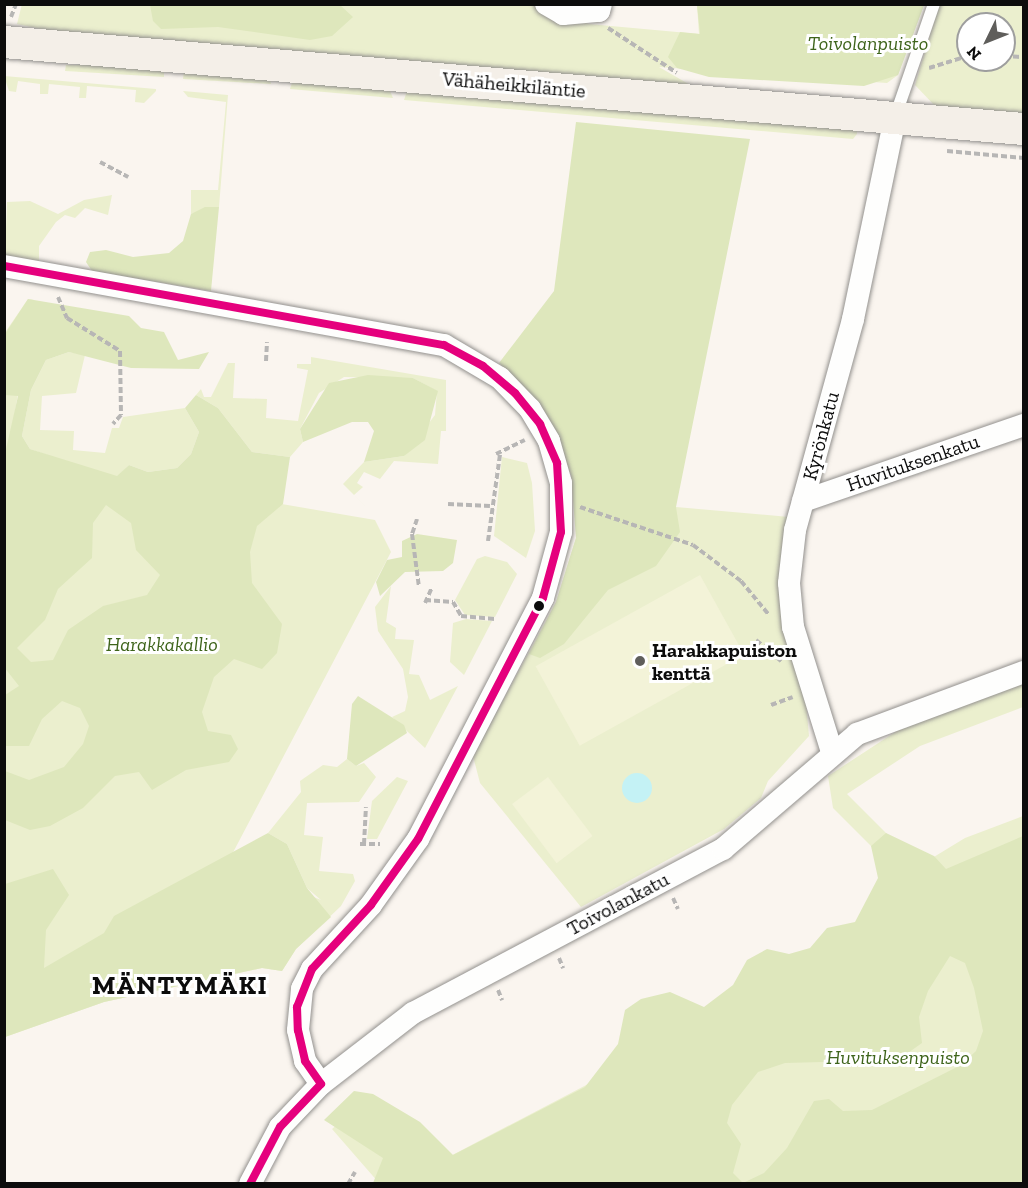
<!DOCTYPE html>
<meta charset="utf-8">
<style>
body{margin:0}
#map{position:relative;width:1028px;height:1188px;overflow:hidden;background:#faf5ef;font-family:"Zilla Slab",serif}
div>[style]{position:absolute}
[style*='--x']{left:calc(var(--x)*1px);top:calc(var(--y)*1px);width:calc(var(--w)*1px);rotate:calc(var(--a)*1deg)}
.green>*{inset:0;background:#ebefce}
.forest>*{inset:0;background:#dee7bc}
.pitch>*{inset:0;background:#f3f3d8;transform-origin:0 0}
.water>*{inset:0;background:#c4f2f5}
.round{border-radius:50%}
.path>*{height:4px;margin-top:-2px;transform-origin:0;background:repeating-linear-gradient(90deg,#b7b6b5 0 6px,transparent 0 9px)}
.roads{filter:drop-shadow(0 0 2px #93918e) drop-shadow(0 0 2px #93918e)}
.lane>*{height:12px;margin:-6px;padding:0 6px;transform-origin:6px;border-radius:6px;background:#fefefd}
.street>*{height:22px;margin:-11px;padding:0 11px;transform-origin:11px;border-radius:11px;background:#fefefd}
.secondary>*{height:32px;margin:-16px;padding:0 16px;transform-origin:16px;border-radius:16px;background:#f4efe8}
.bus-1>*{height:8px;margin:-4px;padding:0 4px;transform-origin:4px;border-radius:4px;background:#e5007d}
.dots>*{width:16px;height:16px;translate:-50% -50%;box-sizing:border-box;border:3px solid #fff;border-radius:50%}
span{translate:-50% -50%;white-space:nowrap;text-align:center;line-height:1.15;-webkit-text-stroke:6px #fff;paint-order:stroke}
.park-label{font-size:20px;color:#3e641b;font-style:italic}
.street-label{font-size:20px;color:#0c0c0c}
.poi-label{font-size:20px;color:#0c0c0c;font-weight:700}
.left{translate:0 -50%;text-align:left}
.district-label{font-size:26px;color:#0c0c0c;font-weight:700;letter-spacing:1.5px}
.frame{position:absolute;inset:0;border:6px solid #0c0c0c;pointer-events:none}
.north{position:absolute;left:956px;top:12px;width:60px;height:60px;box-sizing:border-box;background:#fff;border:2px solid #9e9e9e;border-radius:50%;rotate:227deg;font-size:16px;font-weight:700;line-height:24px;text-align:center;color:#0c0c0c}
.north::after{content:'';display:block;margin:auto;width:21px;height:27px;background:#5f5e5b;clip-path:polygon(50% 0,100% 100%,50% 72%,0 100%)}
</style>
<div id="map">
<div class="green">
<i style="clip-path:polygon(22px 4px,536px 4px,589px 24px,699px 34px,697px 5px,924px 5px,898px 75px,887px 83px,659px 67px,692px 86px,45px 30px,17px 24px)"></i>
<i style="clip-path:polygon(evenodd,939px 5px,1023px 5px,1023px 115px,935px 106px,915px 85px,939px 5px,968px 24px,1004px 24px,1004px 60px,968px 60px,968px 24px)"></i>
<i style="clip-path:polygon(144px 64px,164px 71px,164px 77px,65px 71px,66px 65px)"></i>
<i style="clip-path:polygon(184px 71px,270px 79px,271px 84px,183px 79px)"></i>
<i style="clip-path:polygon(4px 76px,156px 89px,156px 91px,144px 103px,135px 102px,136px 90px,87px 86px,86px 98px,79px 98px,80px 87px,49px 84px,48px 94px,40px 94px,40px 84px,18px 81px,16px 92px,9px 91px)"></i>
<i style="clip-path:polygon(293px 80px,388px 86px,393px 98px,290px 89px)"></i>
<i style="clip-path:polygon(183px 91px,228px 95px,219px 207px,191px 214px,191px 190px,218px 190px,226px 102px,188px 97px)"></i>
<i style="clip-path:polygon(407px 91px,857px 127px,857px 134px,853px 139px,404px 100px)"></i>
<i style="clip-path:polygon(112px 195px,108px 215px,85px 208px,75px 218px,65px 215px,56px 222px,39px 246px,39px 261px,5px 256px,7px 202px,30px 201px,58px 214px,84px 200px)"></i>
<i style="clip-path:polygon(28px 299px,34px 300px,7px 458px,100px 473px,30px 449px,22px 436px,31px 390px,46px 360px,69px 352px,85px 355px,76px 393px,42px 396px,40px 430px,74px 431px,73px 450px,105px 453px,112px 428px,119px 428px,123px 417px,185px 408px,199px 432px,191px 454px,177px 468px,148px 472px,129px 465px,118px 476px,375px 520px,391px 552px,228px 862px,321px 900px,307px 888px,287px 844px,268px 833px,301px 792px,300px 781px,323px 765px,337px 767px,347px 759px,356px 766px,364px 763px,376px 777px,359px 802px,307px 803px,304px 835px,323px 837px,319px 871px,353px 874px,355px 881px,341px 906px,296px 949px,282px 971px,262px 968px,104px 1002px,5px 1037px,4px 334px)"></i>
<i style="clip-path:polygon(311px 357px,446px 380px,446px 431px,441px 431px,438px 464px,394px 461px,380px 479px,364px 472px,357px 483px,363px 487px,354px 495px,365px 506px,343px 484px,364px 462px,404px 456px,435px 415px,437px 391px,413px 378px,344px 377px,319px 393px,300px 429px,303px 442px,290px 457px,252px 452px,218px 408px,196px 395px,201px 389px,204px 397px,211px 397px,228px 363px,235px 363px,233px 398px,267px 399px,266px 418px,298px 421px,308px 370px,297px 368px,297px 364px,311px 364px)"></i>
<i style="clip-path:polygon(502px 457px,527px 463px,532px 483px,535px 531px,526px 558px,494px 536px)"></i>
<i style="clip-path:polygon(676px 507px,789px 517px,809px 736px,768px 781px,761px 798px,724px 829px,581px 907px,480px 783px,473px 756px,556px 602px,576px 538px)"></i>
<i style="clip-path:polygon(485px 556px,507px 562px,517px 574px,495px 617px,465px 615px,455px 600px,477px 559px)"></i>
<i style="clip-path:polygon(391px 586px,386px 622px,396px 628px,395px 639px,414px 640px,409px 674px,419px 675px,430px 700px,458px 686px,425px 748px,392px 717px,405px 711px,408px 697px,403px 669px,378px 631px,375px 607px)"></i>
<i style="clip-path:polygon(466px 619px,492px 621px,464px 675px,450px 662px,453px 623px)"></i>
<i style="clip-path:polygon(1023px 680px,1023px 707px,920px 746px,847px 794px,919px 866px,965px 838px,1023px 816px,1023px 1183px,379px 1183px,332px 1129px,361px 1104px,420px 1172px,796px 975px,905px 880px,833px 808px,828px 776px,909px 723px)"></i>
<i style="clip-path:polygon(397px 777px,408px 781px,377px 839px,367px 839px,372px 801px)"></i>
</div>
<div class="forest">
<i style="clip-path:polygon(150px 5px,340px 5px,353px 17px,332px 36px,310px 40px,218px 27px,161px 29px,153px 21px)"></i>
<i style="clip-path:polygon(697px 5px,697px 4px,924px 5px,898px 75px,864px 86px,709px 77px,677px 68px,668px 57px,680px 32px,700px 34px)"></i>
<i style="clip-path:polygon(576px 122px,750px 139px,676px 507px,680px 532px,656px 566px,608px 590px,564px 644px,540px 658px,529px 654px,556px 602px,576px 538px,571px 475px,538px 402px,499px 363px,554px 291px)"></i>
<i style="clip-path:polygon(205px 207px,219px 207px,211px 291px,92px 271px,86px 262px,90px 252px,106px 250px,133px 257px,169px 253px,183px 241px,191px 214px)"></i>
<i style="clip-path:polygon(evenodd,28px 299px,129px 316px,141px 328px,164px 332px,178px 360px,209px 352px,199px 369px,131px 368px,69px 352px,46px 360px,31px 390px,22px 436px,30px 449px,117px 476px,129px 465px,148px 472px,177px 468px,191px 454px,199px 432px,185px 408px,196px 395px,218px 408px,252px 452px,290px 457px,283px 504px,257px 526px,250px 552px,252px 583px,282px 624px,277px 653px,262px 669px,234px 659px,214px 677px,202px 712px,208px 731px,231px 735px,238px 749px,229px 762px,186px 770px,152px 790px,139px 772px,115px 776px,83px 808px,50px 826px,30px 830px,5px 820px,5px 771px,29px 780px,64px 767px,83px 744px,89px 726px,80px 708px,62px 701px,42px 719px,29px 746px,5px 746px,5px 695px,19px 686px,4px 667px,4px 458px,18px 396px,5px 395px,5px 334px,28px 299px,106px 505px,131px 523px,136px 550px,160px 575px,147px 595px,103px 606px,68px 630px,53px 660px,31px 662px,17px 648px,45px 620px,58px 589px,92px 558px,93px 523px,106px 505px)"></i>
<i style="clip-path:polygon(368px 375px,413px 378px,438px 391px,425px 440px,404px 456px,364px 462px,374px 431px,368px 422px,352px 422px,303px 442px,300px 429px,329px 383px)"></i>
<i style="clip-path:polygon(417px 534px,457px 540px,453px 563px,443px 571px,405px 572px,380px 596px,376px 582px,387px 560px,402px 557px,402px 541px)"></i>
<i style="clip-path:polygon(358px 696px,404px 725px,407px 733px,356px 766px,347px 759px,352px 704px)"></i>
<i style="clip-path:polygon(268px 833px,287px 844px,307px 888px,331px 917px,296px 949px,282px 971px,262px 968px,104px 1002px,5px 1037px,5px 884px,53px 869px,69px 895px,46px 930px,44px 968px,104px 933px,114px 916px)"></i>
<i style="clip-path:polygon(evenodd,886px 833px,934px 856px,946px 869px,1023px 836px,1023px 1183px,373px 1183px,383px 1158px,324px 1120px,354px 1091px,373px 1094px,420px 1122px,453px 1155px,585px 1087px,618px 1044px,625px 1010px,641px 999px,670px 992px,704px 1007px,733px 985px,747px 960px,767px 949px,789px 954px,810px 948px,827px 928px,855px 922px,878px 878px,871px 846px,886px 833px,950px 956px,965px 963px,974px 988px,983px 1031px,976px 1051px,961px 1065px,872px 1110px,843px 1111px,829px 1099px,814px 1101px,787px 1148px,764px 1173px,743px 1183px,733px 1173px,741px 1144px,727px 1123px,732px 1105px,758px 1072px,785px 1063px,898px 1060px,922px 1043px,919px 1017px,928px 991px,950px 956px)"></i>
</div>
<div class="pitch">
<i style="left:700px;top:575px;width:91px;height:188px;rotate:61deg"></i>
<i style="left:548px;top:777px;width:74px;height:45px;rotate:53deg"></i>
</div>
<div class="water">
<i class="round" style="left:622px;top:773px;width:30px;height:30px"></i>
</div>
<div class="path">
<i style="--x:11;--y:17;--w:14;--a:-69"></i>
<i style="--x:608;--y:28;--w:82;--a:33.1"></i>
<i style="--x:1004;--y:56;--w:20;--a:3"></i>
<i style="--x:929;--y:68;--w:41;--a:-17.1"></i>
<i style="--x:947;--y:151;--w:77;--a:5.2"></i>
<i style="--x:100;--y:162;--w:32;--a:28"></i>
<i style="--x:58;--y:297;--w:23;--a:67"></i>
<i style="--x:67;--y:318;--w:62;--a:31.9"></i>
<i style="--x:120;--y:351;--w:64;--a:89.1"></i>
<i style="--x:121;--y:415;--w:12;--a:132"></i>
<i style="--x:266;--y:361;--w:19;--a:-87"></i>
<i style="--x:496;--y:454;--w:32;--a:-26"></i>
<i style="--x:448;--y:504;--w:42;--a:2.7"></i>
<i style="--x:580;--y:507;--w:119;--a:18.6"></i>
<i style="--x:693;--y:545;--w:60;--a:36.9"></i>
<i style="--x:741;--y:581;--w:44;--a:50.5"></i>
<i style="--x:417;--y:519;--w:16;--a:108"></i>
<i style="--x:412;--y:534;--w:53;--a:82.5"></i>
<i style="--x:488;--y:541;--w:88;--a:-82.1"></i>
<i style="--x:425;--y:600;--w:28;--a:4"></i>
<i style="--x:453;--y:602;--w:16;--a:60"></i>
<i style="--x:461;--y:616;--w:34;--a:5"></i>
<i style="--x:425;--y:603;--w:17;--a:-66"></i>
<i style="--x:756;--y:640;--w:33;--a:40"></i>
<i style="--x:771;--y:705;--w:23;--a:-20"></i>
<i style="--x:360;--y:844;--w:20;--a:0"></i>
<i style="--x:364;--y:844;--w:37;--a:-87"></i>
<i style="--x:673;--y:898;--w:12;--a:66"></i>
<i style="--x:559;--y:958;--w:11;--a:68"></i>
<i style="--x:498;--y:990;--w:11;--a:68"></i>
<i style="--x:348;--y:1184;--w:14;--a:-60"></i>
</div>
<div class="roads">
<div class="lane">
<i style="--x:895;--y:117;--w:120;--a:-71"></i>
</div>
<div class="street">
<i style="--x:546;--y:4;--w:20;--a:30"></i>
<i style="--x:563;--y:14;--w:36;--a:-5"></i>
<i style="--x:599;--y:11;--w:7;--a:-74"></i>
<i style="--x:4;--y:266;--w:447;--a:10.2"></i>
<i style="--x:444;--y:345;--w:65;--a:30.5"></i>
<i style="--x:500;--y:378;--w:43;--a:45.9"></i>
<i style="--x:530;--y:409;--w:37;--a:59"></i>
<i style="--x:549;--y:441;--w:44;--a:74.1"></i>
<i style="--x:561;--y:483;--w:49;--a:90"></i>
<i style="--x:561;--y:532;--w:68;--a:105.3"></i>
<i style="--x:543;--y:598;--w:271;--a:117.4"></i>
<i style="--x:418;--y:839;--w:81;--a:125.5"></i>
<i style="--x:371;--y:905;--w:87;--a:132.7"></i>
<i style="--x:312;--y:969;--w:22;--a:117"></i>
<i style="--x:302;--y:989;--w:41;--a:95.6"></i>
<i style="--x:298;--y:1030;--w:32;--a:77"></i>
<i style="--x:305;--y:1061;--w:28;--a:55"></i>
<i style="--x:803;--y:501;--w:234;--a:-19"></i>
<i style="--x:832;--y:752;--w:131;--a:-107.3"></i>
<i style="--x:793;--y:627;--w:44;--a:-95.2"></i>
<i style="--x:789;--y:583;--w:53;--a:-83.5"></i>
<i style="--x:795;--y:530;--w:219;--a:-74.6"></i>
<i style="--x:853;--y:319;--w:205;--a:-78.2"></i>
<i style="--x:250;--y:1184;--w:64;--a:-62.2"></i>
<i style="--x:280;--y:1127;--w:59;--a:-46.4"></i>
<i style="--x:321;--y:1084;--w:116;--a:-37.7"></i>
<i style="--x:413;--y:1013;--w:351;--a:-27.9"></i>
<i style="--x:723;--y:849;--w:177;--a:-40.6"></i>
<i style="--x:857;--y:734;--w:178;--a:-20.4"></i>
</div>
<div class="secondary">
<i style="--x:4;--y:42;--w:1024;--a:4.88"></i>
</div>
</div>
<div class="bus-1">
<i style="--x:4;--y:266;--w:447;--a:10.2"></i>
<i style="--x:444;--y:345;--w:44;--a:28.3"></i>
<i style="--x:483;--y:366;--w:42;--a:40.2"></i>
<i style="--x:515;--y:393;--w:40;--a:51"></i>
<i style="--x:540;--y:424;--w:43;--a:66.4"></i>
<i style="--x:557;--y:463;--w:69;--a:86.7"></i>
<i style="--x:561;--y:532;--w:68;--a:105.3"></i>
<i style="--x:543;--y:598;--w:271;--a:117.4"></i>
<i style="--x:418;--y:839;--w:81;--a:125.5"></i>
<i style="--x:371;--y:905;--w:87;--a:132.7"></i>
<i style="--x:312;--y:969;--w:41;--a:111.5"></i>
<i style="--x:297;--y:1007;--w:23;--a:88"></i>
<i style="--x:298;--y:1030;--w:32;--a:77"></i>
<i style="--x:305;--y:1061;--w:28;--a:55"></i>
<i style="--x:321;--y:1084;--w:59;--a:133.6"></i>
<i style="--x:280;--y:1127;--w:64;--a:117.8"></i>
</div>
<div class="dots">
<i style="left:539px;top:606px;background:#0c0c0c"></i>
<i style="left:640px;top:661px;background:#5f5e5b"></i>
</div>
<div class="park-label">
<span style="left:868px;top:43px">Toivolanpuisto</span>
<span style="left:162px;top:644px">Harakkakallio</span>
<span style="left:898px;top:1057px">Huvituksenpuisto</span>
</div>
<div class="street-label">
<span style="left:514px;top:85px;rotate:5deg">Vähäheikkiläntie</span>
<span style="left:821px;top:436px;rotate:-75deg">Kyrönkatu</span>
<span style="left:913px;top:463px;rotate:-19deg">Huvituksenkatu</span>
<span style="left:618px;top:904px;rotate:-28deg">Toivolankatu</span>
</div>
<div class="poi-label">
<span class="left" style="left:652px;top:662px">Harakkapuiston<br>kenttä</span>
</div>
<div class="district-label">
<span style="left:180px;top:986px">MÄNTYMÄKI</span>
</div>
<div class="frame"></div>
<div class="north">N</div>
</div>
